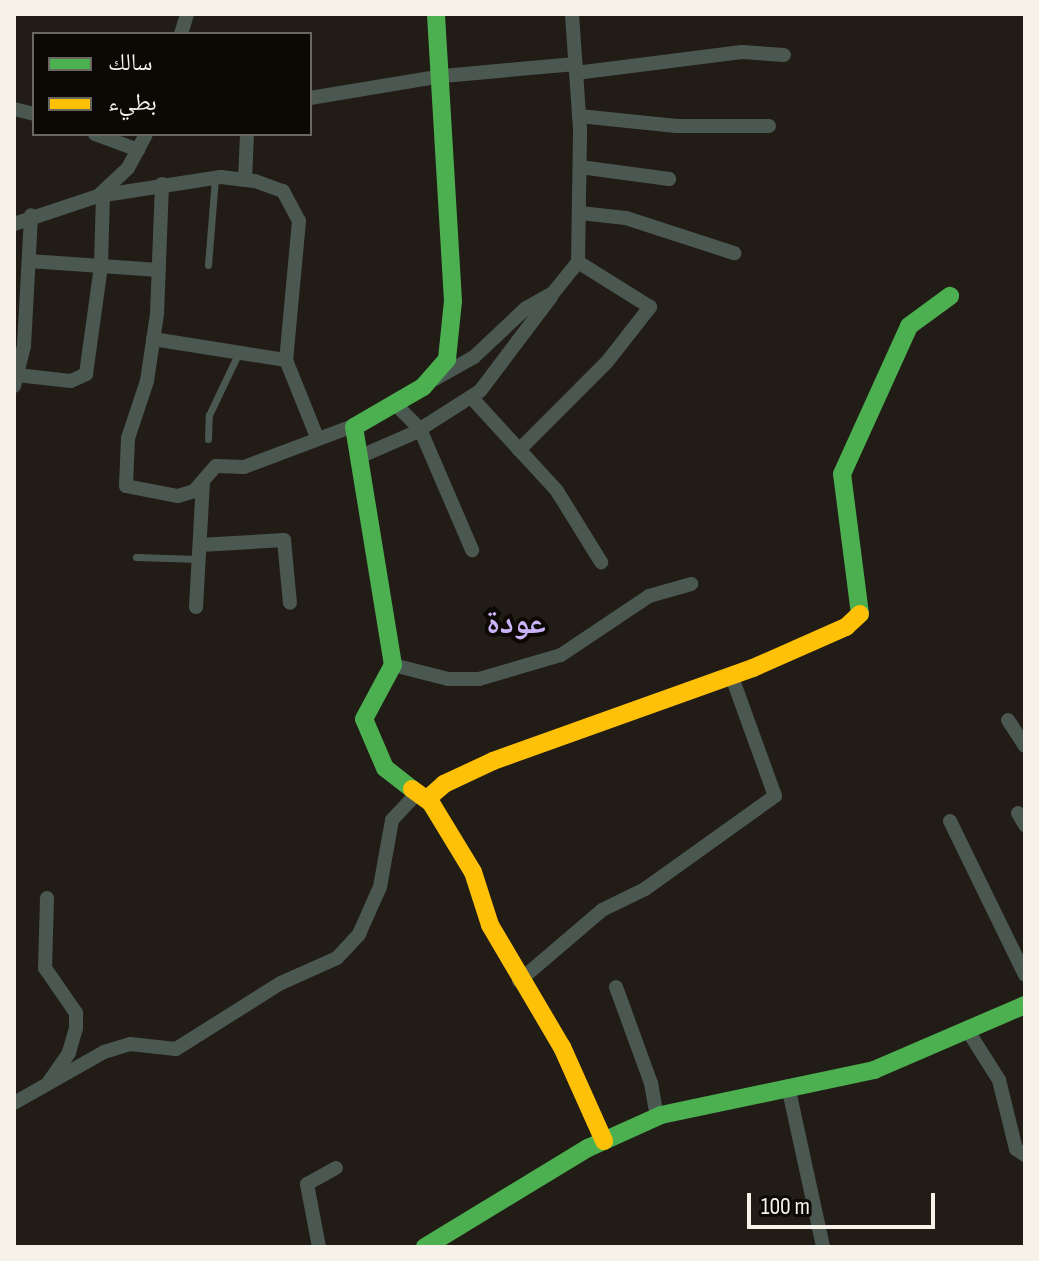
<!DOCTYPE html>
<meta charset="utf-8">
<style>
body{margin:0}
#map{position:relative;width:1039px;height:1261px;overflow:hidden;background:#211d16;font-family:"Sofia Sans Condensed","Noto Naskh Arabic",sans-serif}
div>[style]{position:absolute}
[style*='--x']{left:calc(var(--x)*1px);top:calc(var(--y)*1px);width:calc(var(--w)*1px);rotate:calc(var(--a)*1deg)}
.lane>*{height:7px;margin:-3.5px;padding:0 3.5px;transform-origin:3.5px;border-radius:3.5px;background:#4b5851}
.street>*{height:14px;margin:-7px;padding:0 7px;transform-origin:7px;border-radius:7px;background:#4b5851}
.fast>*{height:18px;margin:-9px;padding:0 9px;transform-origin:9px;border-radius:9px;background:#4caf50}
.slow>*{height:18px;margin:-9px;padding:0 9px;transform-origin:9px;border-radius:9px;background:#ffc107}
span{translate:-50% -50%;white-space:nowrap;text-align:center;line-height:1.15;-webkit-text-stroke:8px #0c0904;paint-order:stroke}
.neighbourhood-label{font-size:32px;color:#cab3f9;font-weight:700}
.frame{position:absolute;inset:0;border:16px solid #f7f2e9;pointer-events:none}
.legend{position:absolute;left:32px;top:32px;width:280px;height:104px;box-sizing:border-box;background:#0c0904;border:2px solid #6a6660;margin:0;padding:10px 14px;list-style:none;font-size:24px;color:#f7f2e9}
.legend li{display:flex;align-items:center;gap:16px;height:40px}
.legend b{width:40px;border:2px solid #6a6660}
.scale{position:absolute;left:747px;top:1193px;width:188px;height:36px;box-sizing:border-box;border:4px solid #f7f2e9;border-top:0;padding-left:10px;font-size:24px;line-height:28px;white-space:nowrap;color:#f7f2e9;-webkit-text-stroke:6px #0c0904;paint-order:stroke}
</style>
<div id="map">
<div class="lane">
<i style="--x:208;--y:265;--w:87;--a:-85.4"></i>
<i style="--x:208;--y:439;--w:24;--a:-88"></i>
<i style="--x:209;--y:415;--w:70;--a:-64.5"></i>
<i style="--x:136;--y:557;--w:63;--a:1.8"></i>
</div>
<div class="street">
<i style="--x:181;--y:34;--w:21;--a:-73"></i>
<i style="--x:576;--y:73;--w:167;--a:-7.2"></i>
<i style="--x:742;--y:52;--w:42;--a:4.1"></i>
<i style="--x:310;--y:98;--w:135;--a:-9.4"></i>
<i style="--x:443;--y:76;--w:133;--a:-5.2"></i>
<i style="--x:14;--y:109;--w:21;--a:14"></i>
<i style="--x:579;--y:116;--w:98;--a:5.9"></i>
<i style="--x:676;--y:126;--w:93;--a:0"></i>
<i style="--x:95;--y:134;--w:46;--a:20.4"></i>
<i style="--x:580;--y:167;--w:90;--a:7.7"></i>
<i style="--x:245;--y:180;--w:46;--a:-87.5"></i>
<i style="--x:162;--y:184;--w:130;--a:92.2"></i>
<i style="--x:157;--y:314;--w:68;--a:98.5"></i>
<i style="--x:147;--y:381;--w:60;--a:108.4"></i>
<i style="--x:128;--y:438;--w:48;--a:92.4"></i>
<i style="--x:126;--y:486;--w:53;--a:10.9"></i>
<i style="--x:178;--y:496;--w:17;--a:-17"></i>
<i style="--x:194;--y:491;--w:33;--a:-49"></i>
<i style="--x:216;--y:466;--w:28;--a:2"></i>
<i style="--x:244;--y:467;--w:125;--a:-20.6"></i>
<i style="--x:98;--y:196;--w:124;--a:-8.8"></i>
<i style="--x:221;--y:177;--w:34;--a:7"></i>
<i style="--x:255;--y:181;--w:30;--a:20"></i>
<i style="--x:283;--y:191;--w:34;--a:62"></i>
<i style="--x:299;--y:221;--w:140;--a:95.3"></i>
<i style="--x:286;--y:360;--w:83;--a:68.1"></i>
<i style="--x:580;--y:213;--w:46;--a:6.2"></i>
<i style="--x:626;--y:218;--w:114;--a:18"></i>
<i style="--x:14;--y:224;--w:89;--a:-18.4"></i>
<i style="--x:98;--y:196;--w:41;--a:-43"></i>
<i style="--x:128;--y:168;--w:38;--a:-62"></i>
<i style="--x:29;--y:261;--w:130;--a:4"></i>
<i style="--x:153;--y:339;--w:135;--a:9"></i>
<i style="--x:17;--y:375;--w:54;--a:6.3"></i>
<i style="--x:71;--y:381;--w:17;--a:-25"></i>
<i style="--x:86;--y:374;--w:109;--a:-82.1"></i>
<i style="--x:101;--y:266;--w:71;--a:-88.4"></i>
<i style="--x:435;--y:379;--w:45;--a:-29.4"></i>
<i style="--x:474;--y:357;--w:71;--a:-43.3"></i>
<i style="--x:526;--y:308;--w:31;--a:-29"></i>
<i style="--x:553;--y:293;--w:40;--a:-51"></i>
<i style="--x:578;--y:262;--w:133;--a:-89.1"></i>
<i style="--x:580;--y:129;--w:115;--a:-94"></i>
<i style="--x:14;--y:386;--w:41;--a:-76"></i>
<i style="--x:24;--y:346;--w:131;--a:-86.9"></i>
<i style="--x:471;--y:397;--w:127;--a:47.5"></i>
<i style="--x:557;--y:491;--w:84;--a:58.2"></i>
<i style="--x:394;--y:403;--w:37;--a:45"></i>
<i style="--x:420;--y:429;--w:132;--a:66.7"></i>
<i style="--x:519;--y:450;--w:124;--a:-45"></i>
<i style="--x:607;--y:362;--w:70;--a:-52"></i>
<i style="--x:650;--y:307;--w:85;--a:-148"></i>
<i style="--x:359;--y:457;--w:60;--a:-23.6"></i>
<i style="--x:414;--y:433;--w:78;--a:-32.5"></i>
<i style="--x:480;--y:391;--w:118;--a:-52.9"></i>
<i style="--x:200;--y:545;--w:84;--a:-3.4"></i>
<i style="--x:284;--y:540;--w:63;--a:84.6"></i>
<i style="--x:196;--y:607;--w:125;--a:-86.8"></i>
<i style="--x:393;--y:665;--w:57;--a:14.3"></i>
<i style="--x:448;--y:679;--w:31;--a:0"></i>
<i style="--x:479;--y:679;--w:85;--a:-16.3"></i>
<i style="--x:561;--y:655;--w:106;--a:-33.8"></i>
<i style="--x:649;--y:596;--w:44;--a:-15.9"></i>
<i style="--x:1008;--y:720;--w:31;--a:57"></i>
<i style="--x:1018;--y:813;--w:14;--a:60"></i>
<i style="--x:950;--y:821;--w:171;--a:64"></i>
<i style="--x:47;--y:898;--w:70;--a:91.6"></i>
<i style="--x:45;--y:968;--w:55;--a:55.4"></i>
<i style="--x:76;--y:1013;--w:15;--a:90"></i>
<i style="--x:76;--y:1028;--w:26;--a:106"></i>
<i style="--x:69;--y:1053;--w:35;--a:125"></i>
<i style="--x:519;--y:981;--w:109;--a:-40.5"></i>
<i style="--x:602;--y:910;--w:48;--a:-26"></i>
<i style="--x:645;--y:889;--w:160;--a:-35.6"></i>
<i style="--x:775;--y:796;--w:127;--a:-109.9"></i>
<i style="--x:616;--y:987;--w:102;--a:70"></i>
<i style="--x:651;--y:1083;--w:35;--a:80"></i>
<i style="--x:968;--y:1031;--w:58;--a:57.7"></i>
<i style="--x:999;--y:1080;--w:71;--a:76.2"></i>
<i style="--x:1016;--y:1149;--w:11;--a:34"></i>
<i style="--x:788;--y:1086;--w:165;--a:77.7"></i>
<i style="--x:14;--y:1103;--w:103;--a:-29.5"></i>
<i style="--x:104;--y:1052;--w:27;--a:-17"></i>
<i style="--x:130;--y:1044;--w:46;--a:6.2"></i>
<i style="--x:176;--y:1049;--w:124;--a:-32.2"></i>
<i style="--x:281;--y:983;--w:61;--a:-24.1"></i>
<i style="--x:337;--y:958;--w:33;--a:-47"></i>
<i style="--x:359;--y:934;--w:51;--a:-65.9"></i>
<i style="--x:380;--y:887;--w:68;--a:-79.8"></i>
<i style="--x:392;--y:820;--w:38;--a:-47"></i>
<i style="--x:319;--y:1247;--w:64;--a:-100.8"></i>
<i style="--x:307;--y:1184;--w:33;--a:-29"></i>
</div>
<div class="fast">
<i style="--x:860;--y:614;--w:141;--a:-97.3"></i>
<i style="--x:842;--y:474;--w:162;--a:-65.6"></i>
<i style="--x:909;--y:326;--w:51;--a:-36.2"></i>
<i style="--x:412;--y:789;--w:34;--a:-142"></i>
<i style="--x:385;--y:768;--w:53;--a:-113.2"></i>
<i style="--x:364;--y:719;--w:61;--a:-61.8"></i>
<i style="--x:393;--y:665;--w:241;--a:-99.3"></i>
<i style="--x:354;--y:427;--w:80;--a:-30.1"></i>
<i style="--x:423;--y:387;--w:37;--a:-49"></i>
<i style="--x:447;--y:359;--w:58;--a:-84.1"></i>
<i style="--x:453;--y:301;--w:288;--a:-93.4"></i>
<i style="--x:425;--y:1247;--w:191;--a:-31.3"></i>
<i style="--x:588;--y:1148;--w:80;--a:-24.3"></i>
<i style="--x:661;--y:1115;--w:218;--a:-11.9"></i>
<i style="--x:874;--y:1070;--w:164;--a:-23.3"></i>
</div>
<div class="slow">
<i style="--x:412;--y:789;--w:24;--a:36"></i>
<i style="--x:431;--y:803;--w:81;--a:58.7"></i>
<i style="--x:473;--y:872;--w:56;--a:72.2"></i>
<i style="--x:490;--y:925;--w:142;--a:59.5"></i>
<i style="--x:562;--y:1047;--w:103;--a:65.9"></i>
<i style="--x:427;--y:799;--w:23;--a:-41"></i>
<i style="--x:444;--y:784;--w:54;--a:-25.1"></i>
<i style="--x:493;--y:761;--w:276;--a:-19.7"></i>
<i style="--x:753;--y:668;--w:102;--a:-23.8"></i>
<i style="--x:846;--y:627;--w:19;--a:-43"></i>
</div>
<div class="neighbourhood-label">
<span style="left:516px;top:624px">عودة</span>
</div>
<div class="frame"></div>
<ul class="legend">
<li><b style="height:10px;background:#4caf50"></b>سالك</li>
<li><b style="height:10px;background:#ffc107"></b>بطيء</li>
</ul>
<div class="scale">100 m</div>
</div>
